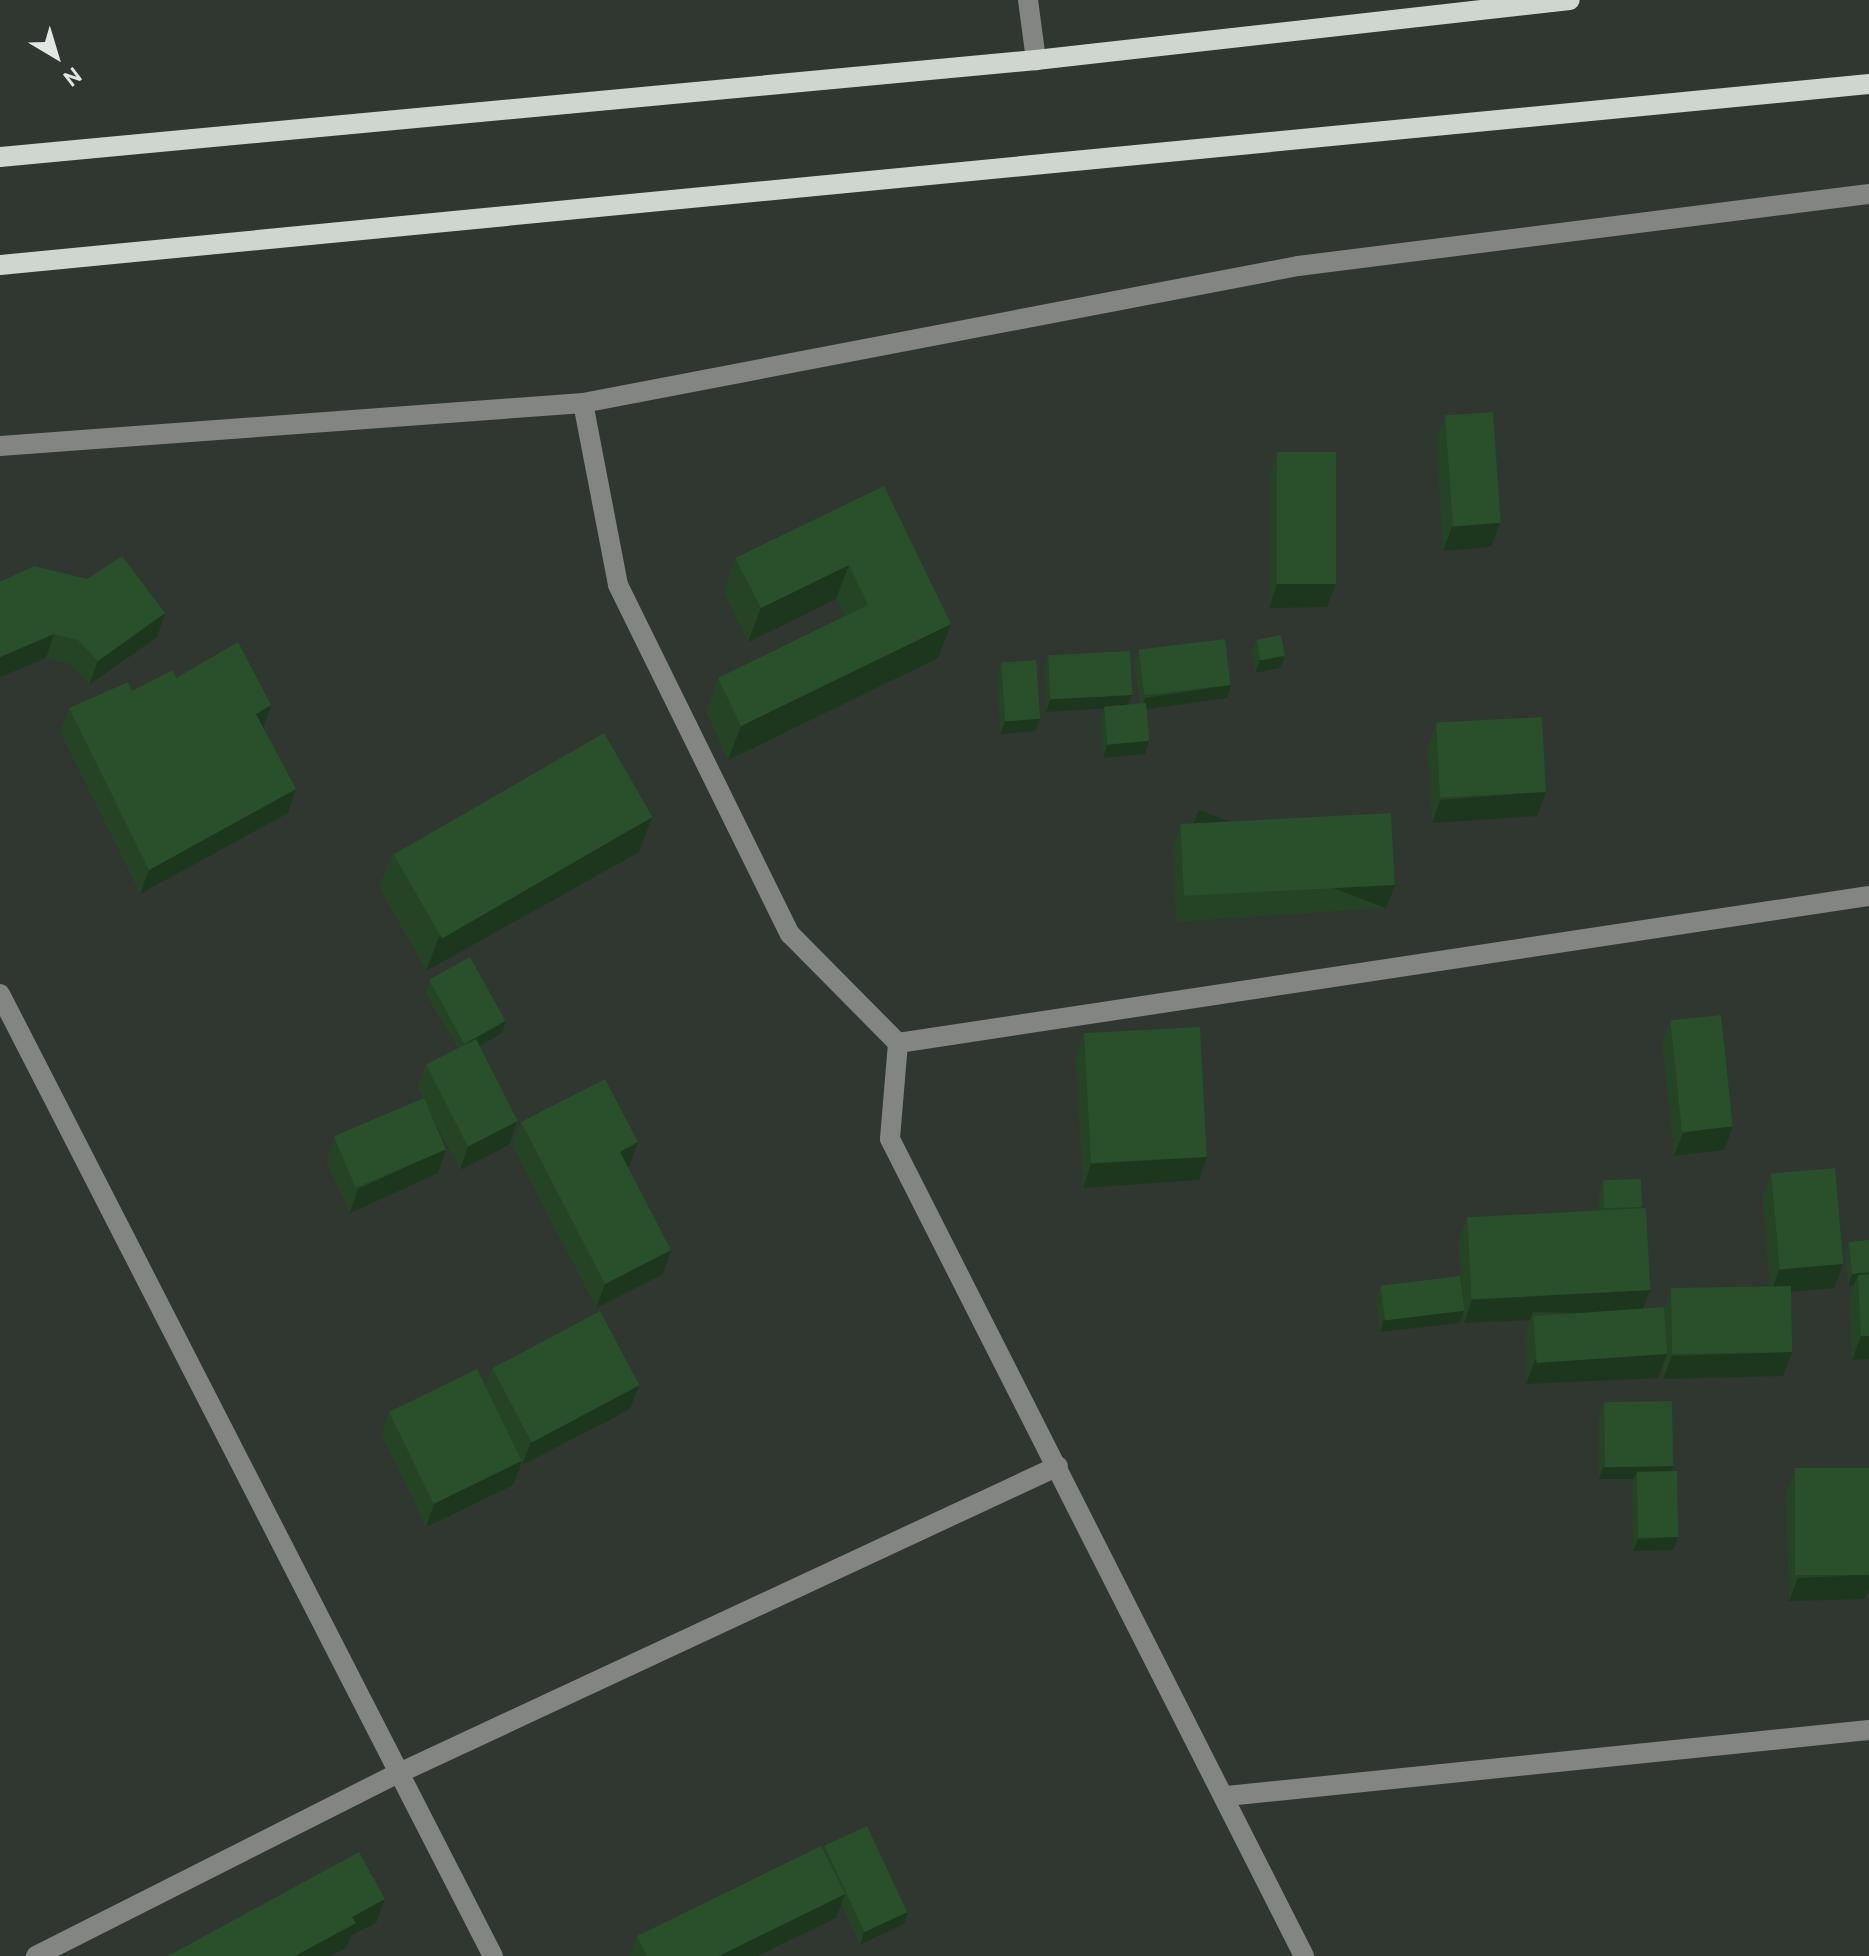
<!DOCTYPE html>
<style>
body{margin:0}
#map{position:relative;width:1869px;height:1956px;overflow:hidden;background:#303630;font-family:Overpass,sans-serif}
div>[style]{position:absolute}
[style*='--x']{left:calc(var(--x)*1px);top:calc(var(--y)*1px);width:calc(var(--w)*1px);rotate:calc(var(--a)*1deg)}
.minor>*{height:20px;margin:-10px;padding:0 10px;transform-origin:10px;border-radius:10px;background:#828582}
.major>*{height:20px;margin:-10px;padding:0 10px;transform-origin:10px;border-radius:10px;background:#cfd6cf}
.wall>*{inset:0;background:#244425}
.shaded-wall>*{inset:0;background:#1d371e;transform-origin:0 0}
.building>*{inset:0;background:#2a4f2b;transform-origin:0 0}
span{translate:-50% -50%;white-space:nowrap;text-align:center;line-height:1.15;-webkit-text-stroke:6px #303630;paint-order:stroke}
.north{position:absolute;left:16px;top:16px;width:80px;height:80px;-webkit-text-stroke:6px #303630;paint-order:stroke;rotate:142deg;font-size:22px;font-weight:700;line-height:32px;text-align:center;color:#e3e7e3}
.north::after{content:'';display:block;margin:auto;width:28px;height:36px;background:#e3e7e3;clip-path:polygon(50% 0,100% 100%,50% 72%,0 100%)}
</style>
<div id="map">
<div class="minor">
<i style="--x:1028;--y:0;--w:61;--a:82.4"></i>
<i style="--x:583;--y:403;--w:185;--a:79.1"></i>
<i style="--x:618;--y:585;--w:389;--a:63.8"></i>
<i style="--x:790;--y:934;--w:153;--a:45.3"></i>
<i style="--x:0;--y:446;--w:585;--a:-4.22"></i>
<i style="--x:583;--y:403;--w:728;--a:-10.85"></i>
<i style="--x:1298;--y:266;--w:576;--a:-7.19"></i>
<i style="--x:0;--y:994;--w:1081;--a:62.87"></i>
<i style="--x:898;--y:1043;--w:96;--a:94.8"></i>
<i style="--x:890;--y:1139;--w:916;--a:63.13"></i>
<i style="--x:898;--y:1043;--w:982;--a:-8.61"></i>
<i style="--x:1227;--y:1796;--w:645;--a:-5.87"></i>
<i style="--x:36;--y:1956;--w:404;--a:-26.8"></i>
<i style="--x:397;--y:1774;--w:729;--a:-24.98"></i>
</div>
<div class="major">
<i style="--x:0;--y:157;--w:1041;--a:-5.35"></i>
<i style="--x:1036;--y:60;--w:537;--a:-6.41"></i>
<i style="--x:0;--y:265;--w:1878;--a:-5.53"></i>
</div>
<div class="wall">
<i style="clip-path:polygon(1445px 415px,1491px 547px,1443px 551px,1436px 438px)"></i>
<i style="clip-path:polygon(1277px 452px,1327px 607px,1269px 608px,1269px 476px)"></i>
<i style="clip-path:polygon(884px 486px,938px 658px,728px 760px,706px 712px,718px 678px,844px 616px,836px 599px,748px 642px,723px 592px,735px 558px)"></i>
<i style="clip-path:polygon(0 582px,165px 613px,157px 637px,89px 685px,70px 664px,46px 658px)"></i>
<i style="clip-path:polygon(1256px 640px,1285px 656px,1280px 668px,1255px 673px,1251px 652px)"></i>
<i style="clip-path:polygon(1139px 651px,1231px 685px,1227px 698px,1147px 709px,1145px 754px,1103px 758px,1100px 719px,1104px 708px,1046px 712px,1044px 668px,1048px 656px,1128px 704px,1140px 703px,1134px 663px)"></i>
<i style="clip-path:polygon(1001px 663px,1035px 731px,1000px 734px,997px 675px)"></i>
<i style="clip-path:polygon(176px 678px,271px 705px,263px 727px,288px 813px,140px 894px,60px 732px,69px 708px)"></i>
<i style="clip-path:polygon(1436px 724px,1537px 816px,1432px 823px,1427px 748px)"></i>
<i style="clip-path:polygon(1180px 826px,1395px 885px,1386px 908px,1176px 922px,1172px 850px)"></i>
<i style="clip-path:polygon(392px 852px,639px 852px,426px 971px,379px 887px)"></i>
<i style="clip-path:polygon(430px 981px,506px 1021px,502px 1033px,480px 1046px,509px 1145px,460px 1170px,430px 1113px,446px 1149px,438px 1173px,350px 1213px,326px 1162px,335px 1138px,423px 1098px,417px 1088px,426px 1064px,458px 1048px,425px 993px)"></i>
<i style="clip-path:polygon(1670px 1020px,1724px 1150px,1674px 1156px,1662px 1044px)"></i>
<i style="clip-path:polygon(1084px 1033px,1207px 1157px,1199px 1180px,1083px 1188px,1075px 1057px)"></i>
<i style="clip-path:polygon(521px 1122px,638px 1142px,628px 1166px,663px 1274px,596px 1308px,512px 1146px)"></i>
<i style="clip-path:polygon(1771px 1173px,1843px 1264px,1834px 1288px,1791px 1292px,1783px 1376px,1663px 1379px,1663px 1364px,1658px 1378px,1526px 1384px,1524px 1336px,1530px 1320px,1464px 1323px,1463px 1313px,1459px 1323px,1380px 1332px,1376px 1297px,1381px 1285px,1461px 1283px,1458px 1241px,1467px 1217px,1599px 1210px,1599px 1192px,1603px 1180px,1641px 1208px,1650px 1290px,1643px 1308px,1664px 1308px,1671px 1289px,1770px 1287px,1762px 1197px)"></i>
<i style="clip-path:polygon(1869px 1240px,1869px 1359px,1852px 1360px,1849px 1298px,1854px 1285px,1848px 1286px,1845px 1254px,1849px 1242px)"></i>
<i style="clip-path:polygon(492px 1368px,639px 1385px,630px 1409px,522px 1465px,521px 1463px,513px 1485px,426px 1527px,381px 1435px,389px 1411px,485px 1387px)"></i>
<i style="clip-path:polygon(1604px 1402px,1673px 1466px,1671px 1471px,1673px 1550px,1633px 1551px,1632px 1485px,1634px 1479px,1599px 1479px,1599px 1414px)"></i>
<i style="clip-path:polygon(1795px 1470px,1865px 1599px,1789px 1601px,1786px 1494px)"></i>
<i style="clip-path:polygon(824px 1846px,908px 1912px,904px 1924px,860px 1945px,841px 1904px,836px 1918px,758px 1956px,629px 1956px,637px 1936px,823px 1850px)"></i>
</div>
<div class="shaded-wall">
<i style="clip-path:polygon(1500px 523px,1491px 547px,1443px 551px,1452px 527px)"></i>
<i style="clip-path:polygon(849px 565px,836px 599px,748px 642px,761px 608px)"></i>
<i style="clip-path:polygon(1336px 583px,1327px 607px,1269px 608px,1277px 584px)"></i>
<i style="clip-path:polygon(165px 613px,157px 637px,89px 685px,98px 661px)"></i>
<i style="clip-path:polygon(951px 624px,938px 658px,728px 760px,741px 726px)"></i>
<i style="clip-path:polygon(54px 634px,46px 658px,0 677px,0 657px)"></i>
<i style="clip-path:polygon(1285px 656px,1280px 668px,1255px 673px,1260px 660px)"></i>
<i style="clip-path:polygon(1231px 685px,1227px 698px,1141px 710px,1145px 698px)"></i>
<i style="clip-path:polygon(1132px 695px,1127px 707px,1046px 712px,1050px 699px)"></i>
<i style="clip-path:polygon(271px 705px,263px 729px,256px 714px)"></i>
<i style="clip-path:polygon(1040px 719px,1035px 731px,1000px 734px,1005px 721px)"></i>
<i style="clip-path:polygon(1149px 741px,1145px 754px,1103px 758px,1107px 745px)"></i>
<i style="clip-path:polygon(296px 789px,288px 813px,140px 894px,149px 870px)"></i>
<i style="clip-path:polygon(1546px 792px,1537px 816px,1432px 823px,1440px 800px)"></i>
<i style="clip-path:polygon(652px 817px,639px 852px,426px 971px,439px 937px)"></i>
<i style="left:1395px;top:885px;width:25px;height:210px;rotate:111deg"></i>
<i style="clip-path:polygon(506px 1021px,502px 1033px,462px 1056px,467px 1043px)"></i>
<i style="clip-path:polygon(517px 1121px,509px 1145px,460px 1170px,468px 1146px)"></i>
<i style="clip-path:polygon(1733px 1126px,1724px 1150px,1674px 1156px,1683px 1133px)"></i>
<i style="clip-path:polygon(638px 1142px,629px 1166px,612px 1175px,620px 1152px)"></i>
<i style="clip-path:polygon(446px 1149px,438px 1173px,350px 1213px,358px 1189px)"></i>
<i style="clip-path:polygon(1207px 1157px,1199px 1180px,1083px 1188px,1091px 1164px)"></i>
<i style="clip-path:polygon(671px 1250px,663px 1274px,596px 1308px,605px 1284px)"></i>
<i style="clip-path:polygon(1843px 1264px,1834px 1288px,1771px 1294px,1779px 1270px)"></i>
<i style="clip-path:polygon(1869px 1272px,1869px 1283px,1858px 1275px,1854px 1285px,1848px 1286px,1852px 1274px)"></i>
<i style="clip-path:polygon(1650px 1290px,1641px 1314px,1533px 1312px,1530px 1320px,1464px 1323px,1472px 1300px)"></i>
<i style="clip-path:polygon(1464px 1311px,1459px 1323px,1380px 1332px,1384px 1319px)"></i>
<i style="clip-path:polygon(1861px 1336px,1869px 1336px,1869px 1359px,1852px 1360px)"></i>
<i style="clip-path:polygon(1792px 1352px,1783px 1376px,1663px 1379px,1672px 1356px)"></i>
<i style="clip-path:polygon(1667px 1354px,1658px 1378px,1526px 1384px,1535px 1360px)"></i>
<i style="clip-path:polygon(639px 1385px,630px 1409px,522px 1465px,531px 1442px)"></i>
<i style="clip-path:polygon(522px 1461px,513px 1485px,426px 1527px,434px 1504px)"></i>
<i style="clip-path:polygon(1673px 1466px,1668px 1478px,1637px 1472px,1634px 1479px,1599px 1479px,1603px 1467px)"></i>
<i style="clip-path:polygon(1678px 1537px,1673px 1550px,1633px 1551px,1638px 1539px)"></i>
<i style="clip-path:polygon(1869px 1575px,1869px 1589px,1865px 1599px,1789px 1601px,1798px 1578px)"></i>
<i style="clip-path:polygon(845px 1894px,836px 1918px,758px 1956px,719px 1956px)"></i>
<i style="clip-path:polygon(385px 1899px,376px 1923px,351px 1936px,347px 1947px,330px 1956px,295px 1956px,352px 1917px)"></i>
<i style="clip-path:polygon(908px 1912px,904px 1924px,860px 1945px,864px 1932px)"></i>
</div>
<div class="building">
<i style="left:1493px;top:412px;width:111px;height:48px;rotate:86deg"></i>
<i style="left:1277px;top:452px;width:59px;height:132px"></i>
<i style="clip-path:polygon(884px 486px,951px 624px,741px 726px,718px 678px,868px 605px,849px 565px,761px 608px,735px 558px)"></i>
<i style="clip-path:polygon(122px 556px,165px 613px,98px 661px,78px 640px,54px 634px,0 657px,0 582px,34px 566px,87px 579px)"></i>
<i style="left:1281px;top:635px;width:21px;height:25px;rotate:79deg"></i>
<i style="left:1225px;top:639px;width:46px;height:87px;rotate:83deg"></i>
<i style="clip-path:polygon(238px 642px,271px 705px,256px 714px,296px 789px,149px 870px,69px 708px,128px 682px,132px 691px,173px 670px,176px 678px)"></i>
<i style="left:1130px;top:651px;width:44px;height:82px;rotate:87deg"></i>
<i style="left:1036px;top:660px;width:59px;height:35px;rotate:86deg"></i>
<i style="left:1146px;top:703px;width:38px;height:42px;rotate:85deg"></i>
<i style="left:1542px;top:717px;width:75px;height:106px;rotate:87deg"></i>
<i style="left:604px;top:733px;width:97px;height:243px;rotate:60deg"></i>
<i style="left:1391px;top:813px;width:72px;height:211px;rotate:87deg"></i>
<i style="left:470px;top:957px;width:73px;height:47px;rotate:61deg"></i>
<i style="left:1721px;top:1015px;width:112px;height:51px;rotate:84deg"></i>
<i style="left:1200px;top:1027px;width:130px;height:116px;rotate:87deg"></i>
<i style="left:476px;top:1039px;width:92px;height:56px;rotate:63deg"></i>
<i style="clip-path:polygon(605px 1079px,638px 1142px,620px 1152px,671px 1250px,605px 1284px,521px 1122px)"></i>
<i style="left:424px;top:1098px;width:56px;height:98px;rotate:67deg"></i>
<i style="left:1835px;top:1168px;width:96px;height:64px;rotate:85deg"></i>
<i style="left:1641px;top:1179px;width:28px;height:38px;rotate:88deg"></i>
<i style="left:1646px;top:1208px;width:82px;height:179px;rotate:87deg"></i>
<i style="clip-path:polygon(1869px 1240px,1869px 1272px,1852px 1274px,1849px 1242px)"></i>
<i style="clip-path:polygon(1869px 1274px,1869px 1336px,1861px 1336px,1858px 1275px)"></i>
<i style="left:1460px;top:1276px;width:35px;height:80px;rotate:83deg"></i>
<i style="left:1791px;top:1286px;width:66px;height:120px;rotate:89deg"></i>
<i style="left:1664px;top:1307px;width:47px;height:131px;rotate:86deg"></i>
<i style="left:600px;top:1311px;width:84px;height:122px;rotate:62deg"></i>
<i style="left:477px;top:1369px;width:102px;height:98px;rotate:64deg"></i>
<i style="left:1672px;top:1401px;width:65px;height:68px;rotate:89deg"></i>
<i style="left:1869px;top:1468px;width:107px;height:74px;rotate:90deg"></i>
<i style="left:1677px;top:1471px;width:66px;height:40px;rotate:89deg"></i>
<i style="left:867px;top:1826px;width:95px;height:47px;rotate:65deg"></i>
<i style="clip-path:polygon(821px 1846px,845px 1894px,719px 1956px,647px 1956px,637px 1936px)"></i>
<i style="clip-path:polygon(359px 1852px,385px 1899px,352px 1917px,356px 1923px,295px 1956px,168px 1956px)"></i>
</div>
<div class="north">N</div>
</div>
